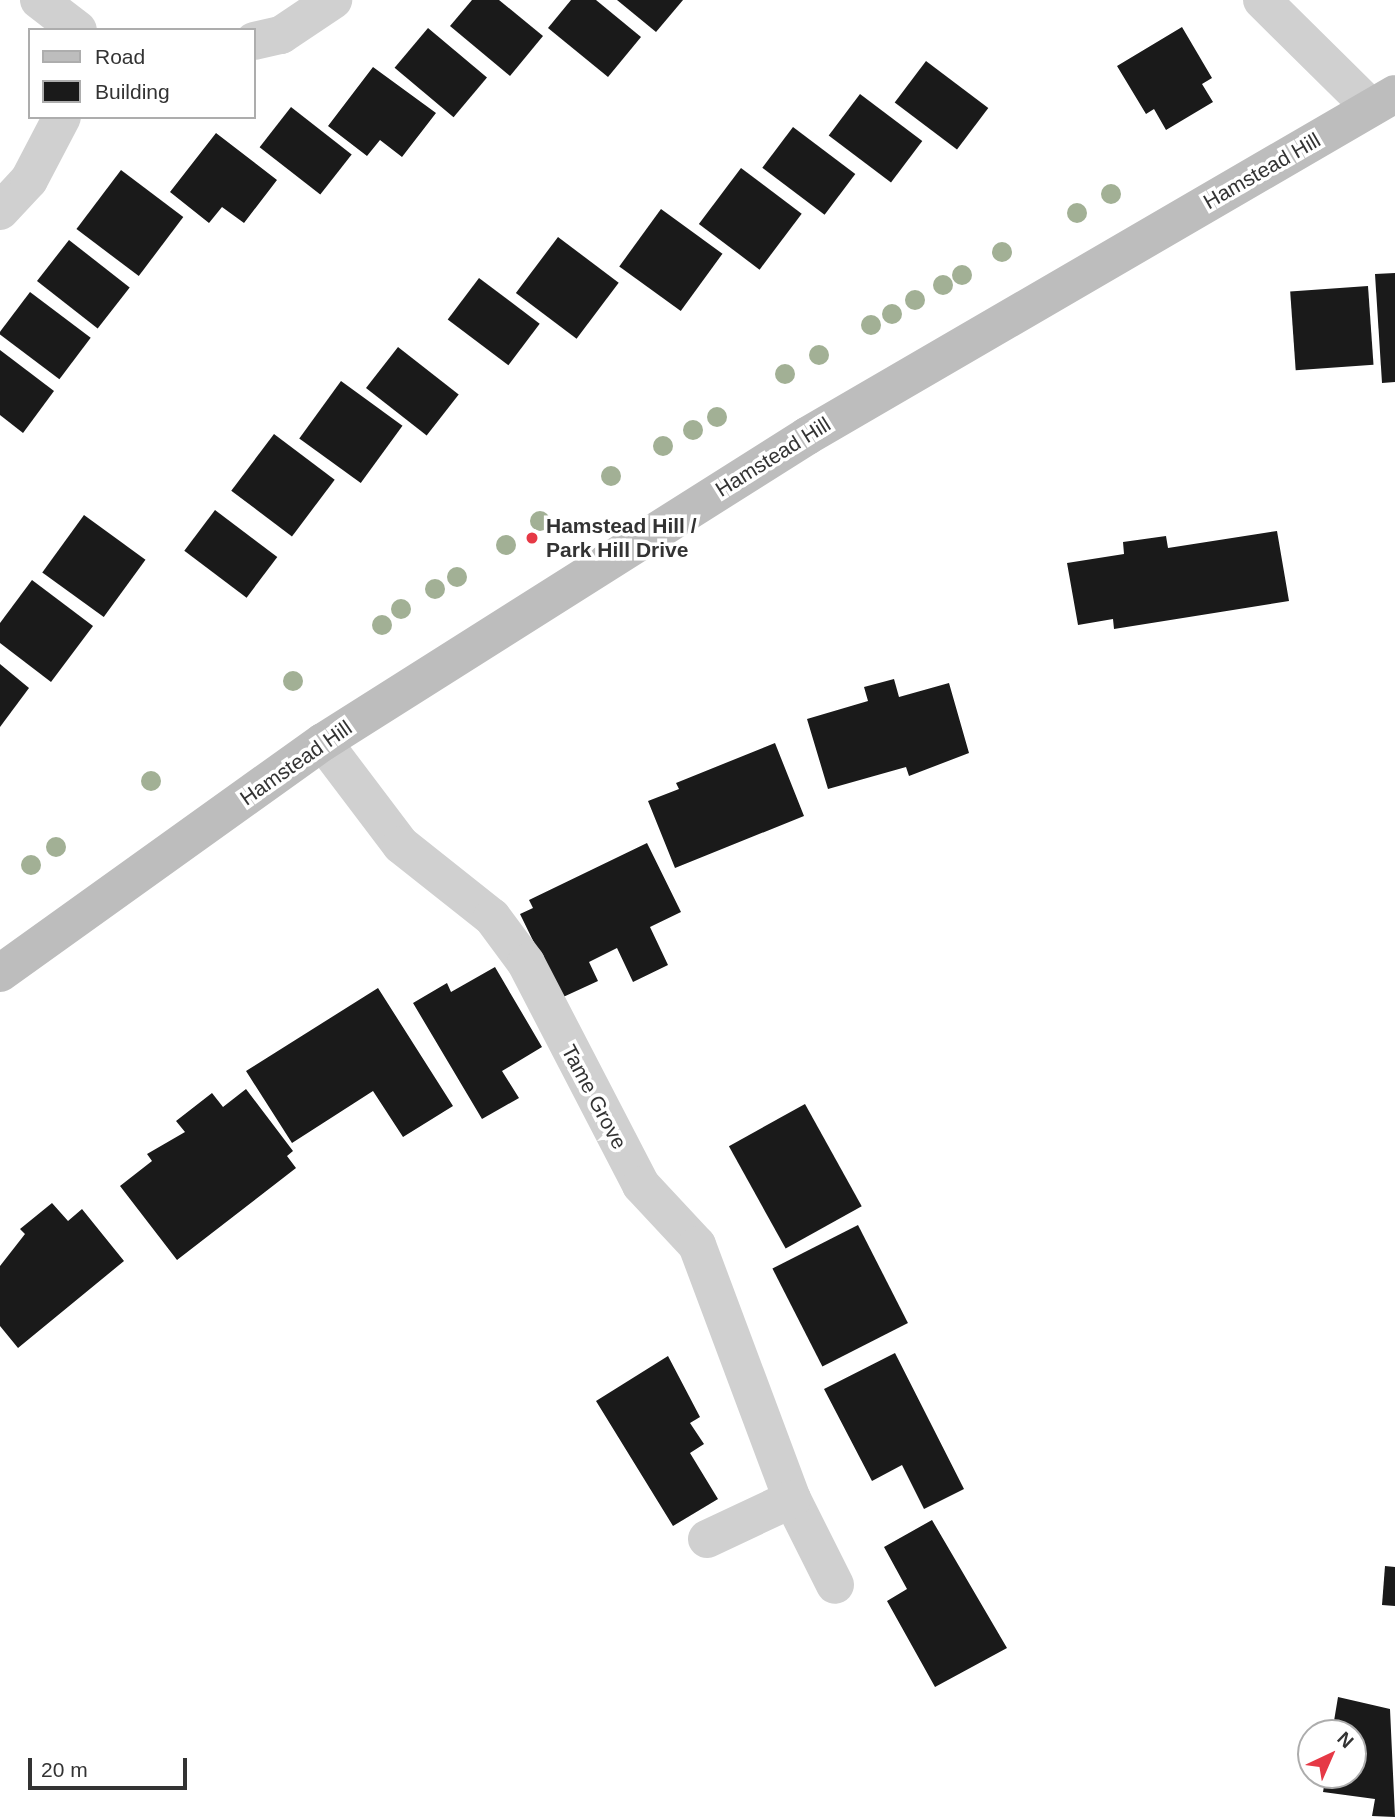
<!DOCTYPE html>
<style>
body{margin:0}
#map{position:relative;width:1395px;height:1817px;overflow:hidden;background:#fff;font-family:Arial,sans-serif}
div>[style]{position:absolute}
[style*='--x']{left:calc(var(--x)*1px);top:calc(var(--y)*1px);width:calc(var(--w)*1px);rotate:calc(var(--a)*1deg)}
.building>*{inset:0;background:#1a1a1a;transform-origin:0 0}
.street>*{height:38px;margin:-19px;padding:0 19px;transform-origin:19px;border-radius:19px;background:#d0d0d0}
.secondary>*{height:38px;margin:-19px;padding:0 19px;transform-origin:19px;border-radius:19px;background:#bdbdbd}
.trees>*{width:20px;height:20px;margin:-10px;border-radius:50%;background:#a2b095}
.dots>*{width:19px;height:19px;translate:-50% -50%;box-sizing:border-box;border:4px solid #fff;border-radius:50%}
span{translate:-50% -50%;white-space:nowrap;text-align:center;line-height:1.15;-webkit-text-stroke:7px #fff;paint-order:stroke}
.street-label{font-size:21px;color:#333}
.poi-label{font-size:21px;color:#333;font-weight:700}
.left{translate:0 -50%;text-align:left}
.legend{position:absolute;left:28px;top:28px;width:228px;height:91px;box-sizing:border-box;background:#fff;border:2px solid #adadad;margin:0;padding:9px 12px;list-style:none;font-size:21px;color:#333}
.legend li{display:flex;align-items:center;gap:14px;height:35px}
.legend b{width:35px;border:2px solid #adadad}
.north{position:absolute;left:1297px;top:1719px;width:70px;height:70px;box-sizing:border-box;background:#fff;border:2px solid #adadad;border-radius:50%;rotate:44deg;font-size:19px;font-weight:700;line-height:28px;text-align:center;color:#333}
.north::after{content:'';display:block;margin:auto;width:24px;height:32px;background:#e63946;clip-path:polygon(50% 0,100% 100%,50% 72%,0 100%)}
.scale{position:absolute;left:28px;top:1758px;width:159px;height:32px;box-sizing:border-box;border:4px solid #333;border-top:0;padding-left:9px;font-size:21px;line-height:24px;white-space:nowrap;color:#333;-webkit-text-stroke:5px #fff;paint-order:stroke}
</style>
<div id="map">
<div class="building">
<i style="clip-path:polygon(472px 0,499px 0,543px 36px,510px 76px,450px 26px)"></i>
<i style="clip-path:polygon(571px 0,596px 0,641px 37px,608px 77px,548px 28px)"></i>
<i style="clip-path:polygon(617px 0,683px 0,656px 32px)"></i>
<i style="clip-path:polygon(1182px 27px,1212px 78px,1202px 84px,1213px 102px,1166px 130px,1154px 109px,1146px 114px,1117px 66px)"></i>
<i style="left:428px;top:28px;width:77px;height:52px;rotate:40deg"></i>
<i style="left:926px;top:61px;width:78px;height:52px;rotate:37deg"></i>
<i style="clip-path:polygon(373px 67px,436px 113px,402px 157px,380px 140px,367px 156px,328px 126px)"></i>
<i style="left:860px;top:94px;width:78px;height:52px;rotate:37deg"></i>
<i style="left:291px;top:107px;width:77px;height:51px;rotate:38deg"></i>
<i style="left:793px;top:127px;width:78px;height:51px;rotate:37deg"></i>
<i style="clip-path:polygon(216px 133px,277px 180px,244px 223px,222px 207px,209px 223px,170px 192px)"></i>
<i style="left:741px;top:168px;width:76px;height:70px;rotate:37deg"></i>
<i style="left:121px;top:170px;width:78px;height:74px;rotate:37deg"></i>
<i style="left:661px;top:209px;width:76px;height:71px;rotate:36deg"></i>
<i style="left:558px;top:237px;width:76px;height:70px;rotate:37deg"></i>
<i style="left:69px;top:240px;width:77px;height:52px;rotate:38deg"></i>
<i style="clip-path:polygon(1395px 273px,1395px 382px,1382px 383px,1375px 274px)"></i>
<i style="left:479px;top:278px;width:76px;height:52px;rotate:37deg"></i>
<i style="left:1368px;top:286px;width:79px;height:78px;rotate:86deg"></i>
<i style="left:30px;top:292px;width:76px;height:52px;rotate:37deg"></i>
<i style="left:398px;top:347px;width:77px;height:52px;rotate:38deg"></i>
<i style="clip-path:polygon(0 350px,54px 391px,23px 433px,0 415px)"></i>
<i style="left:341px;top:381px;width:76px;height:71px;rotate:36deg"></i>
<i style="left:274px;top:434px;width:76px;height:71px;rotate:37deg"></i>
<i style="left:215px;top:510px;width:78px;height:51px;rotate:37deg"></i>
<i style="left:84px;top:515px;width:76px;height:71px;rotate:36deg"></i>
<i style="clip-path:polygon(1277px 531px,1289px 601px,1114px 629px,1113px 619px,1078px 625px,1067px 563px,1124px 554px,1123px 542px,1166px 536px,1168px 548px)"></i>
<i style="clip-path:polygon(32px 580px,93px 626px,51px 682px,0 643px,0 623px)"></i>
<i style="clip-path:polygon(0 664px,29px 688px,0 727px)"></i>
<i style="clip-path:polygon(894px 679px,899px 697px,949px 683px,969px 753px,909px 776px,906px 767px,828px 789px,807px 719px,868px 701px,864px 687px)"></i>
<i style="clip-path:polygon(775px 743px,804px 816px,675px 868px,648px 801px,679px 789px,676px 783px)"></i>
<i style="clip-path:polygon(647px 843px,681px 912px,650px 927px,668px 965px,633px 982px,617px 948px,589px 962px,598px 981px,561px 998px,520px 914px,533px 908px,529px 900px)"></i>
<i style="clip-path:polygon(495px 967px,542px 1047px,502px 1071px,519px 1098px,482px 1119px,413px 1003px,447px 983px,451px 992px)"></i>
<i style="clip-path:polygon(378px 988px,453px 1106px,403px 1137px,373px 1091px,292px 1143px,246px 1071px)"></i>
<i style="clip-path:polygon(246px 1089px,293px 1151px,287px 1156px,296px 1168px,177px 1260px,120px 1186px,152px 1161px,147px 1154px,185px 1132px,176px 1121px,212px 1093px,223px 1107px)"></i>
<i style="left:805px;top:1104px;width:117px;height:87px;rotate:61deg"></i>
<i style="clip-path:polygon(52px 1203px,68px 1221px,82px 1209px,124px 1261px,18px 1348px,0 1326px,0 1266px,25px 1234px,20px 1229px)"></i>
<i style="left:858px;top:1225px;width:110px;height:96px;rotate:63deg"></i>
<i style="clip-path:polygon(895px 1353px,964px 1489px,924px 1509px,902px 1465px,872px 1481px,824px 1389px)"></i>
<i style="clip-path:polygon(668px 1356px,700px 1417px,690px 1423px,704px 1444px,690px 1453px,718px 1499px,673px 1526px,596px 1401px)"></i>
<i style="clip-path:polygon(932px 1520px,1007px 1648px,935px 1687px,887px 1601px,907px 1589px,884px 1547px)"></i>
<i style="clip-path:polygon(1385px 1566px,1395px 1567px,1395px 1606px,1382px 1605px)"></i>
<i style="clip-path:polygon(1338px 1697px,1390px 1709px,1395px 1817px,1372px 1816px,1375px 1799px,1323px 1792px,1326px 1775px,1353px 1775px,1353px 1733px,1332px 1733px)"></i>
</div>
<div class="street">
<i style="--x:39;--y:0;--w:49;--a:37.6"></i>
<i style="--x:1262;--y:0;--w:153;--a:44.7"></i>
<i style="--x:254;--y:41;--w:28;--a:-13"></i>
<i style="--x:281;--y:35;--w:63;--a:-33.9"></i>
<i style="--x:0;--y:211;--w:42;--a:-46.9"></i>
<i style="--x:29;--y:180;--w:71;--a:-62.4"></i>
<i style="--x:323;--y:742;--w:129;--a:52.9"></i>
<i style="--x:401;--y:845;--w:116;--a:38.4"></i>
<i style="--x:492;--y:917;--w:57;--a:53.5"></i>
<i style="--x:526;--y:963;--w:250;--a:62.6"></i>
<i style="--x:641;--y:1185;--w:82;--a:47"></i>
<i style="--x:697;--y:1245;--w:271;--a:69.5"></i>
<i style="--x:792;--y:1499;--w:96;--a:63.4"></i>
<i style="--x:707;--y:1539;--w:94;--a:-25.2"></i>
</div>
<div class="secondary">
<i style="--x:0;--y:973;--w:397;--a:-35.6"></i>
<i style="--x:323;--y:742;--w:573;--a:-32.3"></i>
<i style="--x:807;--y:436;--w:680;--a:-30.18"></i>
</div>
<div class="trees">
<i style="left:1111px;top:194px"></i>
<i style="left:1077px;top:213px"></i>
<i style="left:1002px;top:252px"></i>
<i style="left:962px;top:275px"></i>
<i style="left:943px;top:285px"></i>
<i style="left:915px;top:300px"></i>
<i style="left:892px;top:314px"></i>
<i style="left:871px;top:325px"></i>
<i style="left:819px;top:355px"></i>
<i style="left:785px;top:374px"></i>
<i style="left:717px;top:417px"></i>
<i style="left:693px;top:430px"></i>
<i style="left:663px;top:446px"></i>
<i style="left:611px;top:476px"></i>
<i style="left:540px;top:521px"></i>
<i style="left:506px;top:545px"></i>
<i style="left:457px;top:577px"></i>
<i style="left:435px;top:589px"></i>
<i style="left:401px;top:609px"></i>
<i style="left:382px;top:625px"></i>
<i style="left:293px;top:681px"></i>
<i style="left:151px;top:781px"></i>
<i style="left:56px;top:847px"></i>
<i style="left:31px;top:865px"></i>
</div>
<div class="dots">
<i style="left:532px;top:538px;background:#e63946"></i>
</div>
<div class="street-label">
<span style="left:1262px;top:171px;rotate:-30deg">Hamstead Hill</span>
<span style="left:773px;top:457px;rotate:-32deg">Hamstead Hill</span>
<span style="left:296px;top:763px;rotate:-35deg">Hamstead Hill</span>
<span style="left:594px;top:1097px;rotate:62deg">Tame Grove</span>
</div>
<div class="poi-label">
<span class="left" style="left:546px;top:538px">Hamstead Hill /<br>Park Hill Drive</span>
</div>
<ul class="legend">
<li><b style="height:9px;background:#bdbdbd"></b>Road</li>
<li><b style="height:19px;background:#1a1a1a"></b>Building</li>
</ul>
<div class="north">N</div>
<div class="scale">20 m</div>
</div>
